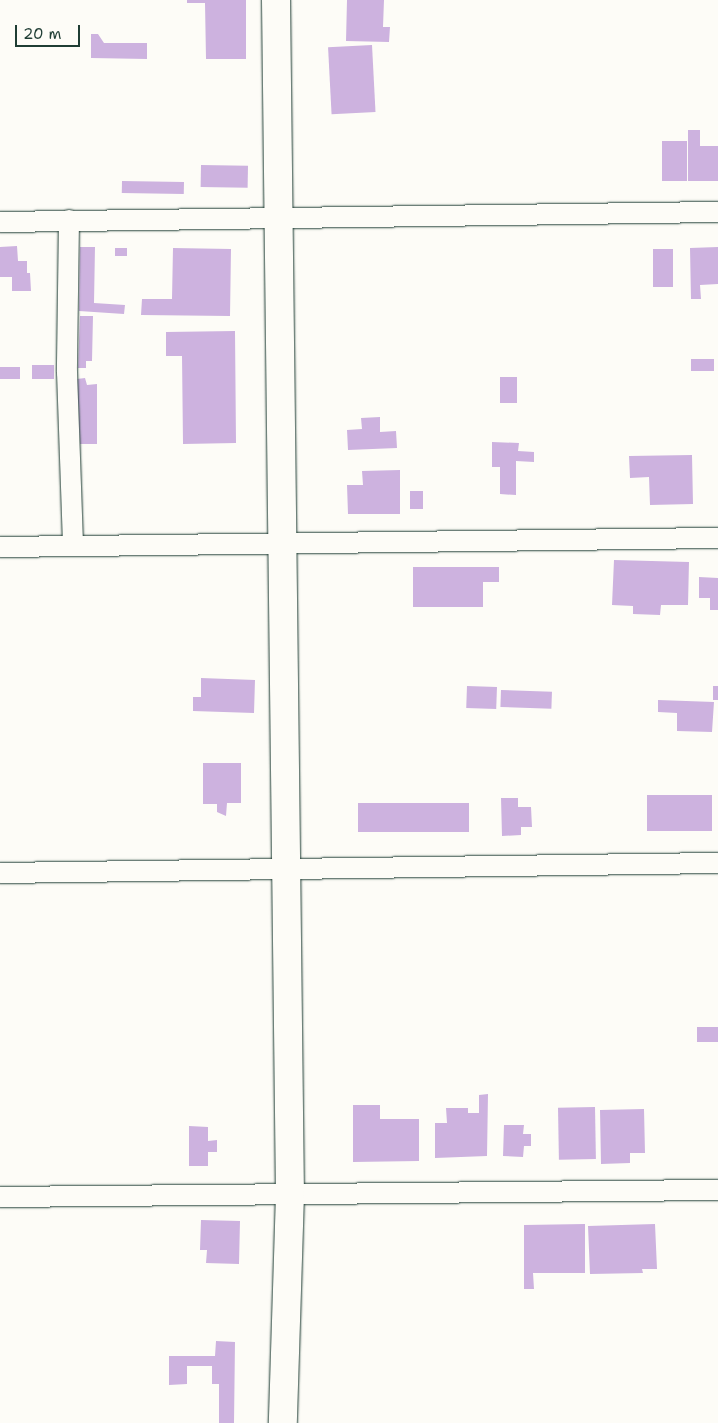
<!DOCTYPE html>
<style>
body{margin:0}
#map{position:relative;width:718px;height:1423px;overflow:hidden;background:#fdfcf7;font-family:"Shantell Sans",sans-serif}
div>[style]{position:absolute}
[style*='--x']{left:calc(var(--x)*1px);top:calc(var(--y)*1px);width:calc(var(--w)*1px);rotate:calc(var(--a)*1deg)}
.building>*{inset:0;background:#cdb2df;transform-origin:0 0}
.roads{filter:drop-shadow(0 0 1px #1f3d34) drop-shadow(0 0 1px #1f3d34)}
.street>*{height:20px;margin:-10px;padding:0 10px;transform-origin:10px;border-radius:10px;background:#fdfcf7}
.secondary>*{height:28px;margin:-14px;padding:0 14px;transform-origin:14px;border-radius:14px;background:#fdfcf7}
span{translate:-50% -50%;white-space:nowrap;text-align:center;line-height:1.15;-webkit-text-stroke:4.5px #fdfcf7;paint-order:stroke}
.scale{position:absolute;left:15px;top:25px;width:65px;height:22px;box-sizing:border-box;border:2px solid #1f3d34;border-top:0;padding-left:6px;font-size:15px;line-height:18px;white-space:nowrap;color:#1f3d34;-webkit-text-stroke:4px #fdfcf7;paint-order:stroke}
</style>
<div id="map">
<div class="building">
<i style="clip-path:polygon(187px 0,246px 0,246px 59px,206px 59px,205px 3px,187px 3px)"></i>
<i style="clip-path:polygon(347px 0,384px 0,383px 27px,390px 27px,389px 42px,346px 41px)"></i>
<i style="clip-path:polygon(91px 34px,98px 34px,104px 43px,147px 43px,147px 59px,91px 58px)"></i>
<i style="left:372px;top:45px;width:67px;height:44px;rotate:87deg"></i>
<i style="clip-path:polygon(688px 130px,700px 130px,700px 146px,718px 146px,718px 181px,688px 181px)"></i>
<i style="left:662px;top:141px;width:25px;height:40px"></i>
<i style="left:201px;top:165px;width:47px;height:22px;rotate:1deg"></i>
<i style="left:122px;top:181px;width:62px;height:12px;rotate:1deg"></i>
<i style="clip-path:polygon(17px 246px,18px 261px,27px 261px,27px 273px,30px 273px,31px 291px,12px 291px,12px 277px,0 277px,0 247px)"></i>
<i style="clip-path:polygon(80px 247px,95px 247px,94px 303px,125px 305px,124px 314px,79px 311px)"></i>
<i style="clip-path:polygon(718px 247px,718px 284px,700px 285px,701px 299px,691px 299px,690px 248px)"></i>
<i style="left:115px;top:248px;width:12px;height:8px"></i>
<i style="clip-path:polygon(173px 248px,231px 249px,230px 316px,141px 315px,142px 299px,172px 299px)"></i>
<i style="left:653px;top:249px;width:20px;height:38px"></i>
<i style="clip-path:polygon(80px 316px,93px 316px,92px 361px,86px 361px,86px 368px,78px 368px)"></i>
<i style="clip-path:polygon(235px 331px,236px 443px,183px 444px,182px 356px,166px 356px,166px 332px)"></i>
<i style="left:714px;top:359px;width:12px;height:23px;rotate:90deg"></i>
<i style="left:32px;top:365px;width:22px;height:14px"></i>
<i style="left:0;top:367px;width:20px;height:12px"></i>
<i style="left:500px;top:377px;width:17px;height:26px"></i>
<i style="clip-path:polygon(85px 378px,87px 385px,97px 384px,97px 444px,80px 444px,77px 379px)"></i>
<i style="clip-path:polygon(380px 417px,380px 432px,396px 431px,397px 448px,348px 450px,347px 430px,362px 429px,361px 418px)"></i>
<i style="clip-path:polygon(492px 442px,519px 443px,518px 451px,534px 452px,534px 462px,516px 461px,516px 495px,500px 494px,500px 467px,492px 467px)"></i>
<i style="clip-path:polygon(692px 455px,693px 504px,650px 505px,649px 477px,630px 478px,629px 456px)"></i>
<i style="clip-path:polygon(400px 470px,400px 514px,348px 514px,347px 485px,363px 485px,362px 471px)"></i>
<i style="left:410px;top:491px;width:13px;height:18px"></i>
<i style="clip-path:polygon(614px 560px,689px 562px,688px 605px,661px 605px,660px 615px,633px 614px,633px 606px,612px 605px)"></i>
<i style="clip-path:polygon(413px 567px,499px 567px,499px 582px,483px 582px,483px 607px,413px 607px)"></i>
<i style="clip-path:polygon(699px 577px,718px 578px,718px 610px,710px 610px,710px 598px,699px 598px)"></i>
<i style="clip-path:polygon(201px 678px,255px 680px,254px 713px,193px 711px,193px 697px,201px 697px)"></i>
<i style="left:467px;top:686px;width:30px;height:22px;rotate:2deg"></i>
<i style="left:713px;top:686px;width:5px;height:14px"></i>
<i style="left:501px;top:690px;width:51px;height:17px;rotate:2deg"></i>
<i style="clip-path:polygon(658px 700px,714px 702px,712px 732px,677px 731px,677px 713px,658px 712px)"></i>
<i style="clip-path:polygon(203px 763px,241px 763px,241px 803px,227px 803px,226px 816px,217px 812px,217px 804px,203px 804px)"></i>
<i style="left:647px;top:795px;width:65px;height:36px"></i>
<i style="clip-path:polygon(501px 798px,518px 798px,518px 807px,531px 807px,532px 827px,521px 827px,521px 835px,502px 836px)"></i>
<i style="left:469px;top:803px;width:29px;height:111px;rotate:90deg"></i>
<i style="left:697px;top:1027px;width:21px;height:15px"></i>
<i style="clip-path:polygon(488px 1094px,487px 1156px,435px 1158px,435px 1123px,447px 1123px,446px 1108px,468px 1108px,468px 1113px,479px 1113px,479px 1095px)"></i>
<i style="clip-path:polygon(353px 1105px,380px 1105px,380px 1119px,419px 1119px,419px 1161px,353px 1162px)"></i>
<i style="left:595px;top:1107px;width:52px;height:37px;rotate:89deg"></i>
<i style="clip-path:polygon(644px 1109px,645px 1153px,630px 1153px,630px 1163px,601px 1164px,600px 1110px)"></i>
<i style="clip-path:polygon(504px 1125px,524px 1125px,523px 1134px,531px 1134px,531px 1146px,524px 1146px,523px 1157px,503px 1156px)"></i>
<i style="clip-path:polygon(189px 1126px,208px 1127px,208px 1141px,217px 1140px,217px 1152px,208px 1152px,208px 1166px,189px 1166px)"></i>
<i style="clip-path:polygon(201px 1220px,240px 1221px,239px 1264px,206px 1263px,207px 1250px,200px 1250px)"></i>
<i style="clip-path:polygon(585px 1224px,585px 1273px,533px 1273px,534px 1289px,524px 1289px,524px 1225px)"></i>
<i style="clip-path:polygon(655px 1224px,657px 1269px,642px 1269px,643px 1273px,590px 1274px,588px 1226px)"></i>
<i style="clip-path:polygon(216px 1341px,235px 1342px,234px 1423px,219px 1423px,219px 1384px,212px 1384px,212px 1366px,187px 1366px,187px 1384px,169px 1385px,169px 1356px,215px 1356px)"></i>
</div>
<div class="roads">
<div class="street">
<i style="--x:69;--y:220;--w:152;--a:90.8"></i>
<i style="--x:67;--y:372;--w:174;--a:88"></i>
<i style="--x:0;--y:222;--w:718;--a:-0.8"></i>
<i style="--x:0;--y:547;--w:718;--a:-0.72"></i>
<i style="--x:0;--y:873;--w:718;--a:-0.8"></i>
<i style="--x:0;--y:1197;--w:718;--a:-0.56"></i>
</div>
<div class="secondary">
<i style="--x:276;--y:0;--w:1194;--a:89.33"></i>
<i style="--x:290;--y:1194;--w:229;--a:91.8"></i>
</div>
</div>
<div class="scale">20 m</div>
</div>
